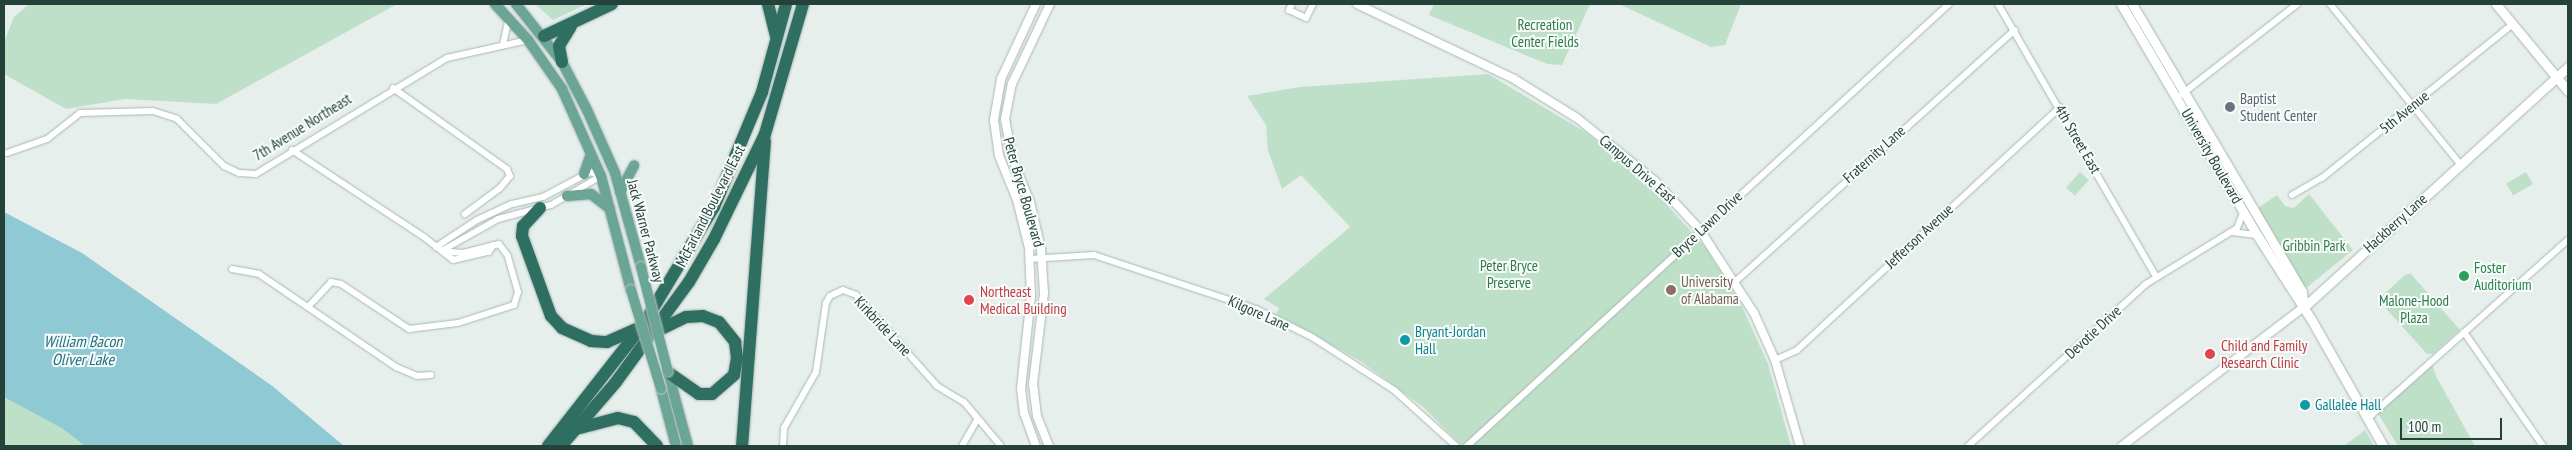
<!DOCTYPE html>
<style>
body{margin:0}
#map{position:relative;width:2572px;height:450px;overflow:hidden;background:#e6efeb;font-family:"PT Sans Narrow",sans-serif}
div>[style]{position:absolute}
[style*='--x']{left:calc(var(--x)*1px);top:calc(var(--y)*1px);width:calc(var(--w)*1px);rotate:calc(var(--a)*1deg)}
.green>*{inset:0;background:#bfe0c8;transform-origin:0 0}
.water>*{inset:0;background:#8ec9d4}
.roads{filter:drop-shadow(0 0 1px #a8b8b2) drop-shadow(0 0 1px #a8b8b2)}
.minor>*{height:6px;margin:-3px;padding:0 3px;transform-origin:3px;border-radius:3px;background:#fff}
.tertiary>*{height:8px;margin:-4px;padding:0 4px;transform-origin:4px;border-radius:4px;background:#fff}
.secondary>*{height:9px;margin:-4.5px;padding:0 4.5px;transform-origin:4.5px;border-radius:4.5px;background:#fff}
.primary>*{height:10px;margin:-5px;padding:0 5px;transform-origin:5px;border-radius:5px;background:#6aa596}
.motorway>*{height:12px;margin:-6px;padding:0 6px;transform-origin:6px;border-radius:6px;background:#2f6f62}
.bridges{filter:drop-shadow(0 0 1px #c2cac8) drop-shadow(0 0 1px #c2cac8)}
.primary-bridge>*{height:10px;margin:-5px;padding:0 5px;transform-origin:5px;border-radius:5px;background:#6aa596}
.dots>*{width:14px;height:14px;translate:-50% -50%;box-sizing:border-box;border:2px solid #f7fbf9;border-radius:50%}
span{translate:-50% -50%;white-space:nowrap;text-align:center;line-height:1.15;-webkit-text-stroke:4px #f7fbf9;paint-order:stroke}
.park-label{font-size:15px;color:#2d7a4b}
.worship-label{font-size:15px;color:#5b616d}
.left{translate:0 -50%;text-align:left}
.street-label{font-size:15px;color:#24423a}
.leisure-label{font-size:15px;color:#27864d}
.education-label{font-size:15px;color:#785e54}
.health-label{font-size:15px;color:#be3a42}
.culture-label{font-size:15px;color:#0d838f}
.water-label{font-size:16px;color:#1c6f80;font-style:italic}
.frame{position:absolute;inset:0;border:5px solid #24423a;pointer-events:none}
.scale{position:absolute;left:2400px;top:418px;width:102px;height:22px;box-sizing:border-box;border:2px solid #24423a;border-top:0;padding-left:6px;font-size:15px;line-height:18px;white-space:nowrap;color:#24423a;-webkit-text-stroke:4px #f7fbf9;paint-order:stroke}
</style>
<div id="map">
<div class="green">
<i style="clip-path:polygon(29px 4px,397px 4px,216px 104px,125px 99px,66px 109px,4px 74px,4px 42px,14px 17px)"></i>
<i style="clip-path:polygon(535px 4px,587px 4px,553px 20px)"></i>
<i style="clip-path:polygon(1434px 4px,1590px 4px,1562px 65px,1547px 64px,1429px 15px)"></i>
<i style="clip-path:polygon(1619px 4px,1741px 4px,1725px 45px,1711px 47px)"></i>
<i style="clip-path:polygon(1488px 74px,1587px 133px,1646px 182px,1706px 248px,1741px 304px,1768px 364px,1791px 446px,1462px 446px,1423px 407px,1362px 362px,1276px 314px,1279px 308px,1264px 299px,1350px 227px,1301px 175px,1282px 189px,1268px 151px,1266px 125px,1247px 96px,1300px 87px)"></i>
<i style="left:2080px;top:172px;width:12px;height:21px;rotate:42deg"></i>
<i style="left:2526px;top:172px;width:14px;height:23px;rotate:60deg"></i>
<i style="clip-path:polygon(2309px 194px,2353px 250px,2305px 289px,2258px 208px,2277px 195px,2285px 206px,2294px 208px)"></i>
<i style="clip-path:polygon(2406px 274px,2411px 274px,2460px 330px,2433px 354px,2427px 354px,2381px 303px,2380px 298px)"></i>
<i style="clip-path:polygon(2431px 362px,2437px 378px,2475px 446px,2398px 446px,2377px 412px)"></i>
<i style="clip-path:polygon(4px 397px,63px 429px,85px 446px,4px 446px)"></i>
<i style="clip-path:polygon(2365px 430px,2374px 446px,2344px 446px)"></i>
</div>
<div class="water">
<i style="clip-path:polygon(4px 212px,82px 253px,271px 385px,344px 446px,85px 446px,63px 429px,4px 397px)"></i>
</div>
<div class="roads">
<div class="minor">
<i style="--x:1292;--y:4;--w:7;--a:117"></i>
<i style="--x:1289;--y:10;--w:19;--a:25"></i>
<i style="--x:1306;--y:18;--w:16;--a:-63"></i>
<i style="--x:1998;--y:4;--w:313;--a:59.9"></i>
<i style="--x:2330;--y:4;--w:206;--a:50.9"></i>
<i style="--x:503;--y:44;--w:26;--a:-77"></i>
<i style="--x:393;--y:88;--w:140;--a:35.4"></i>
<i style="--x:507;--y:169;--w:8;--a:67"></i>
<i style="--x:510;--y:176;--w:16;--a:130"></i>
<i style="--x:500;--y:188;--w:44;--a:143.4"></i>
<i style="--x:2182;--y:94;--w:146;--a:-38"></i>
<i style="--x:292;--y:150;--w:158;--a:33.4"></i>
<i style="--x:424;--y:237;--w:37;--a:38"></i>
<i style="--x:453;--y:260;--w:37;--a:-13"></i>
<i style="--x:489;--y:252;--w:8;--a:-60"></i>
<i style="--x:7;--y:153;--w:42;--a:-19.3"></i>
<i style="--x:47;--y:139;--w:42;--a:-38.2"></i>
<i style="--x:80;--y:113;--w:73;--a:-1.6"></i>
<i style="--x:153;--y:111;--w:25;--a:18"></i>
<i style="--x:177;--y:119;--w:66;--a:45"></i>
<i style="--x:224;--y:166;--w:17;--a:25"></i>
<i style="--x:239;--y:173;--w:17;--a:3"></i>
<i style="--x:256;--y:174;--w:223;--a:-31.3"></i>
<i style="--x:447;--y:58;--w:83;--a:-12.5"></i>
<i style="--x:2292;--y:195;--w:34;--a:-30"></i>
<i style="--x:2322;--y:178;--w:245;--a:-38.9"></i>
<i style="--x:2231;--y:232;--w:26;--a:7"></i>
<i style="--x:436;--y:247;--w:49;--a:-33.4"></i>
<i style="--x:477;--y:220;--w:38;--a:-25"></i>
<i style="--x:512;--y:204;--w:32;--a:-13"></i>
<i style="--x:543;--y:197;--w:53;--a:-28"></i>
<i style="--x:590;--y:172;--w:12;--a:20"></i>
<i style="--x:443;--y:250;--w:63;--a:-29.4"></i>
<i style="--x:498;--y:219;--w:55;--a:-14.8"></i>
<i style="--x:551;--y:205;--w:58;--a:-30.1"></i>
<i style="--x:1030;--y:259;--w:64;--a:-3.6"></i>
<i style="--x:1094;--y:255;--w:171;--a:18.4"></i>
<i style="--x:1256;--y:309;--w:63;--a:26.6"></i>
<i style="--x:1312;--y:337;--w:98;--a:32.9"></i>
<i style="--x:1394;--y:390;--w:84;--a:42.1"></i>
<i style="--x:232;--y:269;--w:27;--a:10"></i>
<i style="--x:259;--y:274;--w:166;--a:34.2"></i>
<i style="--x:396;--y:367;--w:23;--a:23"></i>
<i style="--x:417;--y:376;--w:14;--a:-4"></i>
<i style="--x:1736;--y:281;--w:375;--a:-42"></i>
<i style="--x:308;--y:307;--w:34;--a:-47"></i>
<i style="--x:331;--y:282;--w:10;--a:11"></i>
<i style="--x:341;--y:284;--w:82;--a:33.5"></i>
<i style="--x:409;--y:329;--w:49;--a:-7"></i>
<i style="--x:458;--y:323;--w:59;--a:-17.8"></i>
<i style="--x:514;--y:305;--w:14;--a:-73"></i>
<i style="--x:518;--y:292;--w:37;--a:-106"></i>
<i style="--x:508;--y:256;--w:15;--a:-127"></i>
<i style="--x:499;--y:244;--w:37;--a:166"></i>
<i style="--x:463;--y:253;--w:21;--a:-175"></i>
<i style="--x:2464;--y:332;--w:139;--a:55.3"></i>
<i style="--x:1775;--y:360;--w:24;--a:-24"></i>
<i style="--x:1797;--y:350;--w:358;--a:-42.7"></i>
<i style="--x:2367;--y:419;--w:269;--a:-41.7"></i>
<i style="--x:783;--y:446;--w:18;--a:-87"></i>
<i style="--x:784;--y:428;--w:64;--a:-60.3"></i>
<i style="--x:816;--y:372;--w:70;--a:-81.8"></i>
<i style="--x:826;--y:303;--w:8;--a:-60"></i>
<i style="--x:830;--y:296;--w:14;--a:-25"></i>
<i style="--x:843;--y:290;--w:14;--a:21"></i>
<i style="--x:856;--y:295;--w:122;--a:48.3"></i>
<i style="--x:937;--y:386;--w:31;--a:31"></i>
<i style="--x:964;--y:402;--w:57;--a:49.9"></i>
<i style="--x:962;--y:446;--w:30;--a:-60"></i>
<i style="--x:1467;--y:446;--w:654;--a:-42.52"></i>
<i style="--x:1968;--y:446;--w:241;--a:-42.3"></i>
<i style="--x:2146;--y:284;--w:107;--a:-31.6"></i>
<i style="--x:2237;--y:228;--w:18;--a:-68"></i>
</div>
<div class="tertiary">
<i style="--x:1357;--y:4;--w:174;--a:25.5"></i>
<i style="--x:1514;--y:79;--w:74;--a:31.8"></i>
<i style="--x:1577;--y:118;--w:100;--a:38.9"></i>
<i style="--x:1655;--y:181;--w:67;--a:47.4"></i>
<i style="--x:1700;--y:230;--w:99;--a:57"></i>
<i style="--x:1754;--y:313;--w:51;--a:65.9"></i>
<i style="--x:1775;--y:360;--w:90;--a:73.8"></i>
<i style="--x:1036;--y:446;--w:35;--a:-110"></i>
<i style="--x:1024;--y:413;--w:24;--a:-97"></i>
<i style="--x:1021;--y:389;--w:94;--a:-83.9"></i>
<i style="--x:1031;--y:296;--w:48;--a:-92.4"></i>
<i style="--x:1029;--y:248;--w:49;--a:-104"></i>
<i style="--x:1017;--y:200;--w:48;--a:-112.2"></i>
<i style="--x:999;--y:156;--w:36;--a:-98"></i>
<i style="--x:994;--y:120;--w:42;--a:-80.3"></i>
<i style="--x:1001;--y:79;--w:83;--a:-65"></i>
<i style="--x:1049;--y:446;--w:32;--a:-112"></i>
<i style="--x:1037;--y:416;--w:32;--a:-97"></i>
<i style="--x:1033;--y:384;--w:92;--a:-83.1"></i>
<i style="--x:1044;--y:293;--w:44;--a:-93.9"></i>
<i style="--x:1041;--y:249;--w:48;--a:-103.2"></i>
<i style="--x:1030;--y:202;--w:48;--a:-112.2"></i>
<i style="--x:1012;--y:158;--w:40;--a:-100"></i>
<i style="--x:1005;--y:119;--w:36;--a:-79"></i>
<i style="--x:1012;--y:84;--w:89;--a:-64.6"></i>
<i style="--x:2122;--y:446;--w:229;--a:-37.4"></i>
</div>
<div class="secondary">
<i style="--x:2121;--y:4;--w:268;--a:59.5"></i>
<i style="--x:2257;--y:235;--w:100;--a:57.3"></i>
<i style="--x:2311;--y:319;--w:146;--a:60.4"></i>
<i style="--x:2132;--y:4;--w:334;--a:59.4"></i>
<i style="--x:2302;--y:292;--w:15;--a:82"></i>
<i style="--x:2496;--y:4;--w:113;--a:50.4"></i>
<i style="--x:2304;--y:307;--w:357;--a:-42.3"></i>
</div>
<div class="primary">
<i style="--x:495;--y:4;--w:49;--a:47.5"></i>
<i style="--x:528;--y:40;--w:60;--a:55.2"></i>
<i style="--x:562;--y:89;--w:95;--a:65.9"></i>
<i style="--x:601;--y:176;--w:118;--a:75.3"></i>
<i style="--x:516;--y:4;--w:74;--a:51.6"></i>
<i style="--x:562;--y:62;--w:54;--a:62.5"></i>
<i style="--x:587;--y:110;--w:69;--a:66"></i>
<i style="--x:615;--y:173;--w:98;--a:74.5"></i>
<i style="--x:584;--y:174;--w:21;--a:-71"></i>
<i style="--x:620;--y:192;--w:30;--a:-62"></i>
<i style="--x:567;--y:196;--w:24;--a:-5"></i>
<i style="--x:591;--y:194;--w:24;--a:38"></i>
<i style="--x:668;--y:372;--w:77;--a:74.9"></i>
<i style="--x:661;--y:389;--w:59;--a:75.3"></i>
</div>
<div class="motorway">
<i style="--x:768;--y:4;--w:32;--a:76"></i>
<i style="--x:544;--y:36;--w:75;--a:-25.2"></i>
<i style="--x:562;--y:62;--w:16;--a:-101"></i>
<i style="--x:559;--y:46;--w:23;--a:-59"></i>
<i style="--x:540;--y:208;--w:25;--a:133"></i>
<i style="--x:523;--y:226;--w:10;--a:96"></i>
<i style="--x:522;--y:236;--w:85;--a:70.1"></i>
<i style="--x:551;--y:316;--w:16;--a:47"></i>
<i style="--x:562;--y:328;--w:32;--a:24"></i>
<i style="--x:591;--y:341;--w:16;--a:4"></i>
<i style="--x:607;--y:342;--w:34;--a:-24"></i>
<i style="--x:655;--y:332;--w:34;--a:-26"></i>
<i style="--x:686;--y:317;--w:17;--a:-3"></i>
<i style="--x:703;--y:316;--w:17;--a:21"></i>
<i style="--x:719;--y:322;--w:26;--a:51"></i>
<i style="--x:735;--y:342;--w:16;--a:83"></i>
<i style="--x:737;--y:358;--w:17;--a:100"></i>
<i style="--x:734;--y:375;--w:29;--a:139"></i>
<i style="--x:712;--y:394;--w:13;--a:180"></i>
<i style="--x:699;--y:394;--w:38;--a:-145"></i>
<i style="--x:576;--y:429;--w:43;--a:-14.7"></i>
<i style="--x:618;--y:418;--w:16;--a:14"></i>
<i style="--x:634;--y:422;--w:33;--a:46"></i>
<i style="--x:548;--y:446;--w:154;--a:-51.9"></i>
<i style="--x:643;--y:325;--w:138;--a:-59"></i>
<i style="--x:714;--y:207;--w:125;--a:-67.3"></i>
<i style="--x:762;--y:92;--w:91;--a:-74.7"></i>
<i style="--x:561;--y:446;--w:84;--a:-49.3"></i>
<i style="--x:616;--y:382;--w:124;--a:-53.9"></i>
<i style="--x:689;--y:282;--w:50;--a:-59.8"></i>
<i style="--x:714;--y:239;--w:117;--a:-64.1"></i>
<i style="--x:765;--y:134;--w:135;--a:-73.7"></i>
<i style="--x:742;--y:446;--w:306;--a:-85.7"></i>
</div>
</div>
<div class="bridges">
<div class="primary-bridge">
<i style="--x:641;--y:267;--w:108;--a:75.6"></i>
<i style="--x:631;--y:290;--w:103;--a:73.1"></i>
</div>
</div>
<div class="dots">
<i style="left:2230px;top:107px;background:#6b7280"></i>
<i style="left:2464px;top:276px;background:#2e9e5b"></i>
<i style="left:1671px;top:290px;background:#8d6e63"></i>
<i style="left:969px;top:300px;background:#e0444e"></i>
<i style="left:1405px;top:340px;background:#0f9aa8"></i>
<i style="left:2210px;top:354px;background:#e0444e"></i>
<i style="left:2305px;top:405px;background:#0f9aa8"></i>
</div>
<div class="park-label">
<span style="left:1545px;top:33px">Recreation<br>Center Fields</span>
<span style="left:2314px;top:246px">Gribbin Park</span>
<span style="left:1509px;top:274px">Peter Bryce<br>Preserve</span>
<span style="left:2414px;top:309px">Malone-Hood<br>Plaza</span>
</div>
<div class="worship-label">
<span class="left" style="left:2240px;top:107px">Baptist<br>Student Center</span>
</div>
<div class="street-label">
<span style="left:2404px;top:112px;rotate:-39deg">5th Avenue</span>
<span style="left:302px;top:127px;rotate:-32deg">7th Avenue Northeast</span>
<span style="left:2078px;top:139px;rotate:60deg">4th Street East</span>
<span style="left:1874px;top:154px;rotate:-42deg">Fraternity Lane</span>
<span style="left:2212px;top:156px;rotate:60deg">University Boulevard</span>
<span style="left:1638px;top:169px;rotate:41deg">Campus Drive East</span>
<span style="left:1024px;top:192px;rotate:74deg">Peter Bryce Boulevard</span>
<span style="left:710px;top:206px;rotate:-63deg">McFarland Boulevard East</span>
<span style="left:2395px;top:223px;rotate:-42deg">Hackberry Lane</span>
<span style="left:1707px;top:224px;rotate:-43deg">Bryce Lawn Drive</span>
<span style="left:646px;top:231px;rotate:75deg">Jack Warner Parkway</span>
<span style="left:1919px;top:236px;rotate:-43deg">Jefferson Avenue</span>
<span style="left:1259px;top:313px;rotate:24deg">Kilgore Lane</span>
<span style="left:883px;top:326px;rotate:47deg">Kirkbride Lane</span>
<span style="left:2093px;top:332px;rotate:-43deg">Devotie Drive</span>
</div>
<div class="leisure-label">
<span class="left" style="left:2474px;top:276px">Foster<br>Auditorium</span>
</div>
<div class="education-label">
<span class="left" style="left:1681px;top:290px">University<br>of Alabama</span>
</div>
<div class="health-label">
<span class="left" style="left:980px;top:300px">Northeast<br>Medical Building</span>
<span class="left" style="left:2221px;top:354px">Child and Family<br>Research Clinic</span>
</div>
<div class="culture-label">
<span class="left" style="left:1415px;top:340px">Bryant-Jordan<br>Hall</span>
<span class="left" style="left:2315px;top:405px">Gallalee Hall</span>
</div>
<div class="water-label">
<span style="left:83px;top:350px">William Bacon<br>Oliver Lake</span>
</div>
<div class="frame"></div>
<div class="scale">100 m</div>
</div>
